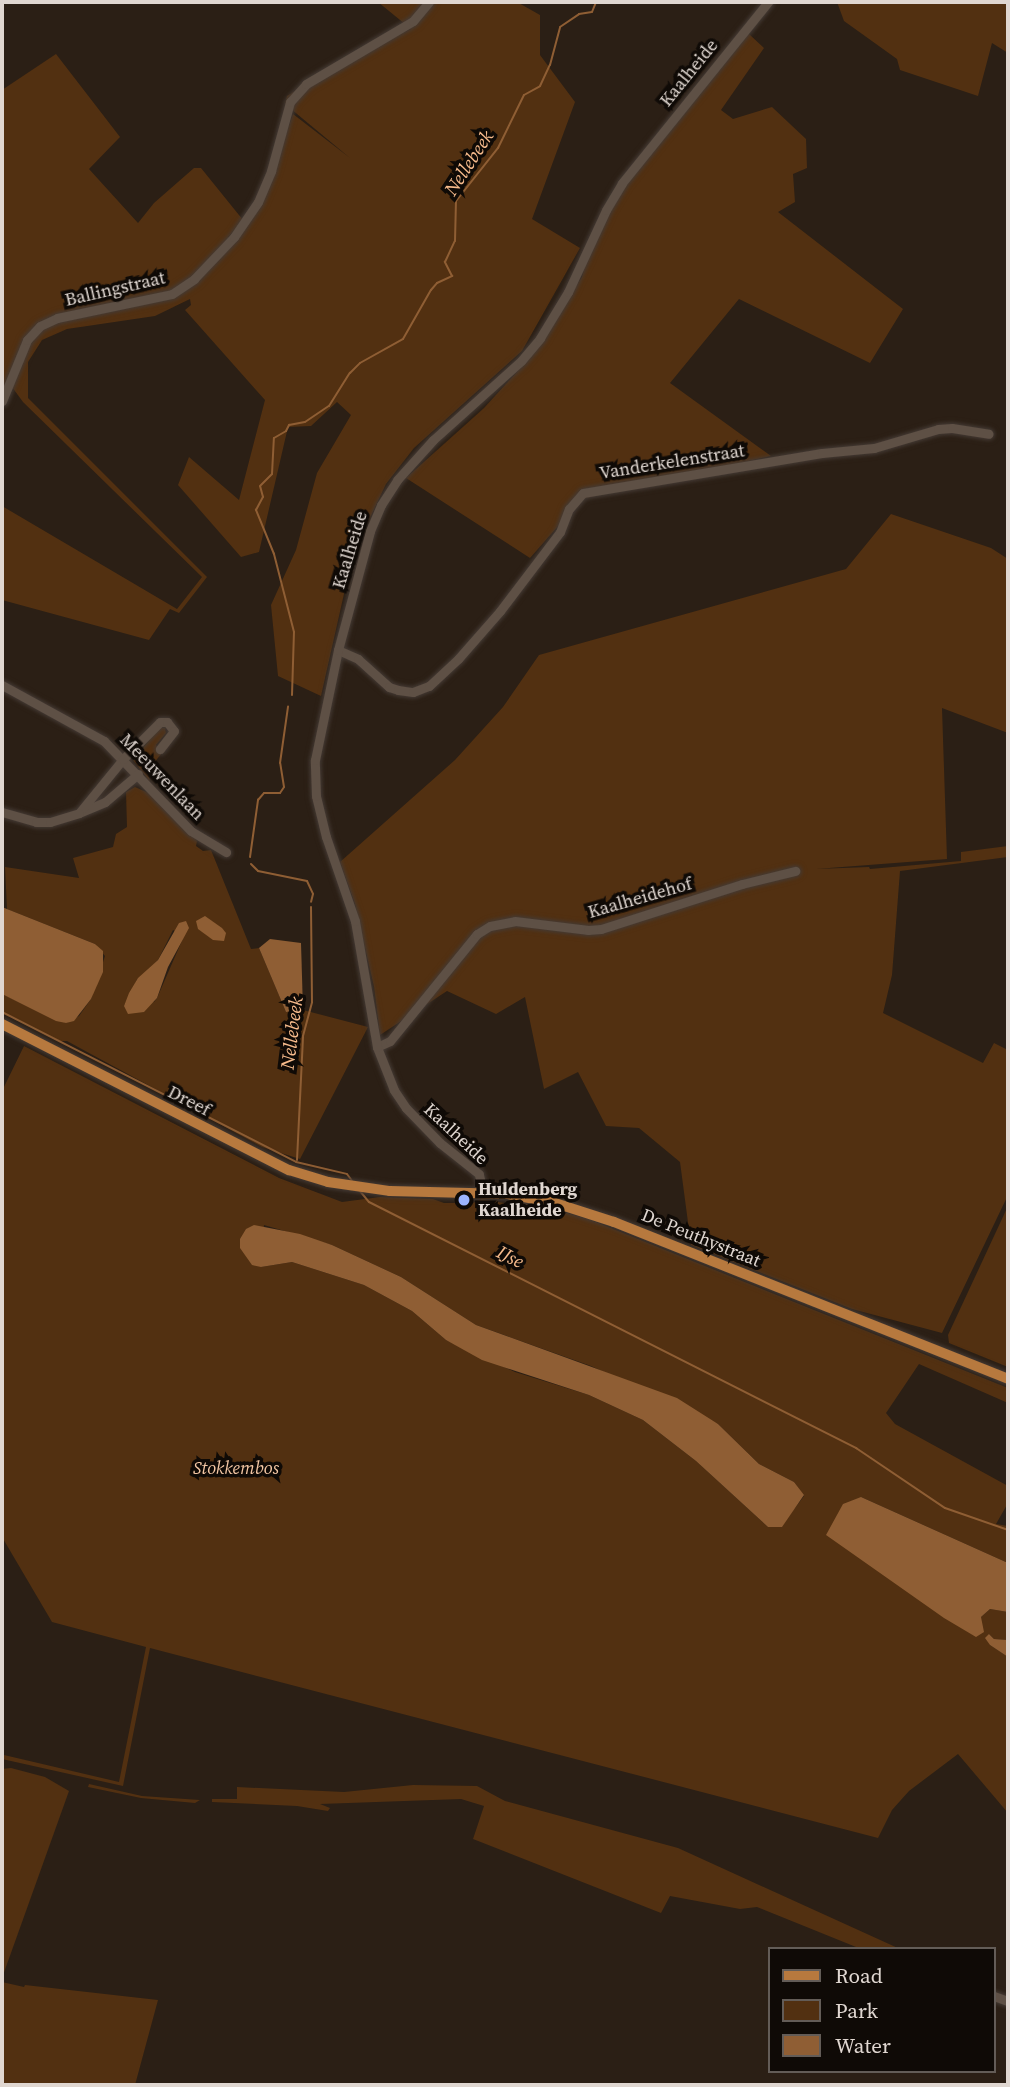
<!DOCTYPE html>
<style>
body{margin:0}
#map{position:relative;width:1010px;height:2087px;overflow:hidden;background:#2b1f15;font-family:"Source Serif 4",serif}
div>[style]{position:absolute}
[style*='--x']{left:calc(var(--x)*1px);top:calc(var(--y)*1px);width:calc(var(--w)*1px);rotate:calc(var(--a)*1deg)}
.green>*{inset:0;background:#523011}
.water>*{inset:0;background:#8f5e34}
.stream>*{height:2px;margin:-1px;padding:0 1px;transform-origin:1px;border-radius:1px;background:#8f5e34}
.roads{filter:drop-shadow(0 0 2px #443a34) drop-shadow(0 0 2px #443a34)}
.minor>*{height:9px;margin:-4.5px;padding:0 4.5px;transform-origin:4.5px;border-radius:4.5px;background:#5e5045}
.major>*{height:10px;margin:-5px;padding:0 5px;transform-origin:5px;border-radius:5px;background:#b7793e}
.dots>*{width:19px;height:19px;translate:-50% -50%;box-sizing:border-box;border:4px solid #0f0a06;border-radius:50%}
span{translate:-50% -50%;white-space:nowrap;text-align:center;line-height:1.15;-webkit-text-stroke:7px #0f0a06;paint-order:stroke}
.street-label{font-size:18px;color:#e0d7d1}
.poi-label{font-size:18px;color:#e0d7d1;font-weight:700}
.left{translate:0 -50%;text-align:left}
.park-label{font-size:18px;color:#f5c8a5;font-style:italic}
.water-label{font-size:19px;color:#f7bb8c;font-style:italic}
.frame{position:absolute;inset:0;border:4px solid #e0d7d1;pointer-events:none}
.legend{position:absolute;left:768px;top:1947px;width:228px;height:126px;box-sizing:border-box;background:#0f0a06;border:2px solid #635c57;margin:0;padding:9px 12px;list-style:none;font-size:21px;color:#e0d7d1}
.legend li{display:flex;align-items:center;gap:14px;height:35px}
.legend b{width:35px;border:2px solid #635c57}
</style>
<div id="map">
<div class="green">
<i style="clip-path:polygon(evenodd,378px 2px,423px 2px,428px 6px,432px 2px,517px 2px,540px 15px,540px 55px,575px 102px,532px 219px,580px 248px,522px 351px,414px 448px,386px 484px,353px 554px,321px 696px,278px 676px,271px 605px,296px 550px,317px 473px,351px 415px,337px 402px,311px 426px,288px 427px,259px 552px,241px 557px,178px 485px,189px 457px,239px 500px,265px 400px,185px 310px,191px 305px,190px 299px,155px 316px,67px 329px,42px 340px,28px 362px,28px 398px,207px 577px,179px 613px,170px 609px,149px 640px,2px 600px,2px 506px,177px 609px,202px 577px,23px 402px,12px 387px,2px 408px,2px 90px,56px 54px,120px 137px,89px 169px,138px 223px,154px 203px,194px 168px,201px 168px,243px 220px,188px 285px,264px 198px,293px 114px,350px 158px,285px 104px,287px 96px,341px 62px,411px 29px,378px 2px,132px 302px,133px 307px,52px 324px,30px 339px,38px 325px,132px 302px)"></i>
<i style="clip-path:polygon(837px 2px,1008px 2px,1008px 53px,992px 43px,978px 96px,900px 70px,897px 59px,844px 21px)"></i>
<i style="clip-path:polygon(749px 34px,764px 48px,721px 110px,733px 119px,772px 107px,806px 139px,807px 168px,793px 174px,795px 202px,778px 212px,903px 309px,870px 363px,739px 299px,670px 383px,771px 456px,582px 499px,530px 558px,406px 478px,484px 408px,526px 362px,582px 277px,589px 249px,621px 192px)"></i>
<i style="clip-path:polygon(891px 514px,991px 548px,1008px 559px,1008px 733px,942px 708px,947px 859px,816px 869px,869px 867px,870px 869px,961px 861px,961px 852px,1008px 846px,1008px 857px,900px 871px,892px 975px,883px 1013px,983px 1063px,994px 1043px,1008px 1050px,1008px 1195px,942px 1333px,852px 1309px,691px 1245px,680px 1162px,639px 1128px,606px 1126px,578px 1072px,544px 1089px,525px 997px,496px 1014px,447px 991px,380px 1035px,374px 987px,355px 904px,340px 862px,455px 760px,503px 707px,539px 655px,846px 569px)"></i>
<i style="clip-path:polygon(160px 727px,165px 728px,166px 733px,156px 745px,162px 753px,148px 770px,150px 782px,133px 760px)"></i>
<i style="clip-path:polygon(evenodd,135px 787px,153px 795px,197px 841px,196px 846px,203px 851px,211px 850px,251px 949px,259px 948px,286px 1012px,303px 1010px,368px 1027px,300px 1159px,262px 1147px,67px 1041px,60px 1041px,2px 1011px,2px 994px,66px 1023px,79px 1016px,91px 999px,105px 956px,95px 944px,7px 909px,5px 867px,79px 878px,73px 858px,113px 847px,116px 834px,127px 827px,126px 792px,135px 787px,173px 930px,184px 936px,157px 998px,154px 1002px,124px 1006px,137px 980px,158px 960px,173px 930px)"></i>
<i style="clip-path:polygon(evenodd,24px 1046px,279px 1178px,342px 1202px,380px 1197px,433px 1199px,444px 1203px,473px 1203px,482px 1199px,516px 1205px,537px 1204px,591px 1220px,1008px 1388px,1008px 1403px,919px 1364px,886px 1413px,895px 1424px,1008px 1486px,1008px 1503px,996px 1524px,1008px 1526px,1008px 1563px,861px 1497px,981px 1617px,990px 1609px,1008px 1612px,1008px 1640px,994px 1639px,989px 1634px,990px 1645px,1008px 1657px,1008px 1813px,958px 1754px,909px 1791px,892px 1810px,878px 1838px,150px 1648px,123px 1786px,2px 1759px,4px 1755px,119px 1782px,146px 1647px,52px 1622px,2px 1537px,2px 1091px,24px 1046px,264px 1225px,332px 1245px,401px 1277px,476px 1325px,591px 1366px,718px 1424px,759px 1464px,794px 1482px,804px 1496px,795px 1508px,768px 1527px,696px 1461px,643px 1420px,589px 1395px,515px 1372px,446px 1340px,412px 1311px,364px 1285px,292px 1262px,261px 1267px,264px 1225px)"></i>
<i style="clip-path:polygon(1008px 1206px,1008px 1367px,949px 1343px,948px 1335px)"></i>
<i style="clip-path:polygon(11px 1768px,45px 1777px,69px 1791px,2px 1978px,2px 1769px)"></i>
<i style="clip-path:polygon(89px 1784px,142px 1796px,200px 1800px,195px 1803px,141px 1798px,88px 1787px)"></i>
<i style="clip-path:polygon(413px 1785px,477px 1786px,505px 1801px,678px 1848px,900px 1949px,861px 1949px,757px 1907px,740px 1909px,670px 1896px,661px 1913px,473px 1839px,484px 1806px,461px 1799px,320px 1804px,330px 1808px,328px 1811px,297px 1806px,212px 1802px,212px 1799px,237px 1799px,237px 1787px,344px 1792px)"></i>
<i style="clip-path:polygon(2px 1982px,24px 1987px,25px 1985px,158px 2000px,135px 2085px,2px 2085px)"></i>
</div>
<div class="water">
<i style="clip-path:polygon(2px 907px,95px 944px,103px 951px,103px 972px,91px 999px,74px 1021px,66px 1023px,56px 1021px,2px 994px)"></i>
<i style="clip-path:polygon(205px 916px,222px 928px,226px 933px,224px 941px,213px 940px,198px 929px,196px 921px)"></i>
<i style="clip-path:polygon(186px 921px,189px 928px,168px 967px,157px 998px,144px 1012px,128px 1014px,124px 1006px,129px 993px,138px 978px,158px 960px,179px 923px)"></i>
<i style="clip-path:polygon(270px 939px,301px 943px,303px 1010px,286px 1012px,259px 948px)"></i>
<i style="clip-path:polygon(254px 1225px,300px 1234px,332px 1245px,401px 1277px,476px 1325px,677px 1398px,718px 1424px,759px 1464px,794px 1482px,804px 1495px,782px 1527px,768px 1527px,696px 1461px,643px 1420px,589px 1395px,482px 1360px,446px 1340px,412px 1311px,364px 1285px,292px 1262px,261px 1267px,252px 1265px,240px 1248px,240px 1239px,246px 1229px)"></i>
<i style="clip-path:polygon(861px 1497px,1008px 1563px,1008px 1612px,990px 1609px,981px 1617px,984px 1632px,976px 1637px,944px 1618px,826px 1535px,843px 1504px)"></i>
<i style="clip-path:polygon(989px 1634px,994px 1639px,1008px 1640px,1008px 1657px,990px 1645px,985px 1638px)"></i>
</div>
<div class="stream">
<i style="--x:292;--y:695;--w:63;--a:-88.2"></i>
<i style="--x:294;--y:632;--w:81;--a:-104.4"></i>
<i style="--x:274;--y:554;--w:48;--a:-112.2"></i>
<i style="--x:256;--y:510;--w:15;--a:-62"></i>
<i style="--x:263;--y:497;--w:11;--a:-105"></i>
<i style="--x:260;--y:486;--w:17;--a:-45"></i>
<i style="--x:272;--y:474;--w:36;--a:-87"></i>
<i style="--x:274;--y:438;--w:14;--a:-30"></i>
<i style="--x:286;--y:431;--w:7;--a:-63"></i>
<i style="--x:289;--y:425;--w:16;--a:-11"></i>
<i style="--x:305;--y:422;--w:29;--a:-34"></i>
<i style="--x:329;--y:406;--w:39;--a:-58"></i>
<i style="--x:350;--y:373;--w:14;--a:-45"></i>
<i style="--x:360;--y:363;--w:49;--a:-29.2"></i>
<i style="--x:403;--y:339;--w:56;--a:-60.3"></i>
<i style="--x:431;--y:290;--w:9;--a:-49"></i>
<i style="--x:437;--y:283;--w:17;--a:-25"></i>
<i style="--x:452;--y:276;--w:16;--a:-117"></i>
<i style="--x:445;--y:262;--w:23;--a:-65"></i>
<i style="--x:455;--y:241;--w:40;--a:-88.6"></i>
<i style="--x:456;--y:201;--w:68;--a:-51.6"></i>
<i style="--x:498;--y:148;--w:59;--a:-63.9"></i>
<i style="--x:524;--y:95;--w:18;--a:-29"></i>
<i style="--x:540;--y:86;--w:23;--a:-65"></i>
<i style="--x:550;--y:65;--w:39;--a:-75"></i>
<i style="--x:560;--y:27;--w:23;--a:-34"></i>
<i style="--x:579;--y:14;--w:13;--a:-9"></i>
<i style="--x:592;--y:12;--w:11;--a:-68"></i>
<i style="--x:250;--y:857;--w:58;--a:-82"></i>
<i style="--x:258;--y:800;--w:9;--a:-49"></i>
<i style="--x:264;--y:793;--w:16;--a:0"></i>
<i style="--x:280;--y:793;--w:7;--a:-56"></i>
<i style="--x:284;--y:787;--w:24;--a:-99"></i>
<i style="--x:280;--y:763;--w:57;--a:-81.9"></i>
<i style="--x:251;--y:864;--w:10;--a:45"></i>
<i style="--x:258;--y:871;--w:50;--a:11.5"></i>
<i style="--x:307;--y:881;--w:14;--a:65"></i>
<i style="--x:313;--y:894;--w:8;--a:104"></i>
<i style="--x:2;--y:1012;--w:330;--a:27"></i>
<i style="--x:296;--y:1162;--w:52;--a:13.2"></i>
<i style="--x:347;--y:1174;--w:9;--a:54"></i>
<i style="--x:297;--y:1160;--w:124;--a:-87.2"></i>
<i style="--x:303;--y:1036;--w:35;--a:-75"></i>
<i style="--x:312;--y:1002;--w:95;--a:-90.6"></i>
<i style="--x:360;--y:1191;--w:14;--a:51"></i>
<i style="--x:369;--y:1202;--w:546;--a:26.8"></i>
<i style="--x:856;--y:1448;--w:107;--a:34"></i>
<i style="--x:945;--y:1508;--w:67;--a:19.2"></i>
</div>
<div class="roads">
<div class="minor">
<i style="--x:2;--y:401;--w:66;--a:-67.7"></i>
<i style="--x:27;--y:340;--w:19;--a:-47"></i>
<i style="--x:40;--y:326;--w:19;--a:-25"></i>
<i style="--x:57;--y:318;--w:117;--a:-11.8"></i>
<i style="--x:172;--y:294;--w:27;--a:-34"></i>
<i style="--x:194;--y:279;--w:58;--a:-46.4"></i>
<i style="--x:234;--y:237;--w:42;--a:-55.6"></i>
<i style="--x:258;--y:202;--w:34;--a:-67"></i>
<i style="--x:271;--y:171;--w:72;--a:-74.6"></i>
<i style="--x:290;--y:102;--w:24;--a:-48"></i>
<i style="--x:306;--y:84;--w:124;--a:-30.5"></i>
<i style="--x:413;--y:21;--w:25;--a:-50"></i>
<i style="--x:338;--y:650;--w:22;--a:24"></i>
<i style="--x:358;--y:659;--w:42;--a:42.1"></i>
<i style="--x:389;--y:687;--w:9;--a:18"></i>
<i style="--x:398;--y:690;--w:15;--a:8"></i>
<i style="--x:413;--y:692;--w:17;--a:-21"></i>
<i style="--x:429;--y:686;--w:40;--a:-43"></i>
<i style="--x:458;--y:659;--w:64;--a:-48.8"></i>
<i style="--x:500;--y:611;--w:99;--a:-52.8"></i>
<i style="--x:560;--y:532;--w:25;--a:-69"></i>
<i style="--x:569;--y:509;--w:21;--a:-49"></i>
<i style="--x:583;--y:493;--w:242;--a:-9.5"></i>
<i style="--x:822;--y:453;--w:52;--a:-5.5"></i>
<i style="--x:874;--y:448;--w:67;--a:-16.5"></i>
<i style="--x:938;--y:429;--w:14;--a:-4"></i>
<i style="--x:952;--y:428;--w:37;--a:9"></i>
<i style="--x:2;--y:685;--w:116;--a:28.8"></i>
<i style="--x:104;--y:741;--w:125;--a:46"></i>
<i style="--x:191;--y:831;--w:41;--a:31"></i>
<i style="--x:138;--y:774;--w:43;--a:139.7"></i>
<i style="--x:105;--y:802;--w:28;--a:157"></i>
<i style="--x:79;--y:813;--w:70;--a:-50.8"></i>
<i style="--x:123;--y:759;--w:52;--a:-45"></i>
<i style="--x:160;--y:722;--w:7;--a:0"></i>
<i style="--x:167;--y:722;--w:11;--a:52"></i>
<i style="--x:174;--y:731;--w:23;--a:128"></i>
<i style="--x:2;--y:812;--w:35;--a:16"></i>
<i style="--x:36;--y:822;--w:14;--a:0"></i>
<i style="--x:50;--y:822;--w:30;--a:-17"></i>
<i style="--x:377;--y:1047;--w:14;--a:-25"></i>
<i style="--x:390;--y:1041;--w:138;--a:-50.9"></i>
<i style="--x:477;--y:934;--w:15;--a:-32"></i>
<i style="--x:490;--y:926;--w:25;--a:-11"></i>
<i style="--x:515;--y:921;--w:74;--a:7"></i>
<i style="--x:588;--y:930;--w:13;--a:-4"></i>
<i style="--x:601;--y:929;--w:148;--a:-17.7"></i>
<i style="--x:742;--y:884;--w:55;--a:-13.8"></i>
<i style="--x:483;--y:1192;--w:18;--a:-103"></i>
<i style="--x:479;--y:1174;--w:50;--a:-141.5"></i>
<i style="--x:440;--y:1143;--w:49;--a:-134.2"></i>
<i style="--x:406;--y:1108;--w:22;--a:-124"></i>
<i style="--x:394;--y:1090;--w:46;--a:-111.6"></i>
<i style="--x:377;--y:1047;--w:128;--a:-99.9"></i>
<i style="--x:355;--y:921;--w:89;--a:-109"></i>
<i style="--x:326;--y:837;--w:42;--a:-103.7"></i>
<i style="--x:316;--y:796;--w:36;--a:-92"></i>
<i style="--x:315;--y:760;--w:112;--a:-78.2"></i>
<i style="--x:338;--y:650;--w:123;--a:-74.9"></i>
<i style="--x:370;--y:531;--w:28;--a:-67"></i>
<i style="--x:381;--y:505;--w:30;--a:-57"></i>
<i style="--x:397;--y:480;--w:54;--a:-48"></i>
<i style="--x:433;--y:440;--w:118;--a:-41.9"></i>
<i style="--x:521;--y:361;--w:30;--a:-50"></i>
<i style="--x:540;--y:338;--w:54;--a:-58.7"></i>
<i style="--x:568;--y:292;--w:90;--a:-65.1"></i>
<i style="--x:606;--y:210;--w:31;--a:-59"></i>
<i style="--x:622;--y:183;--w:233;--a:-51.1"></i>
<i style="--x:994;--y:1996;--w:15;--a:20"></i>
</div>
<div class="major">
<i style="--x:2;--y:1024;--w:322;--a:27"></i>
<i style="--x:289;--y:1170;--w:41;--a:17.1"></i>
<i style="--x:328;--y:1182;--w:63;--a:8.3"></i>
<i style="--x:390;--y:1191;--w:118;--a:1.5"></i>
<i style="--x:508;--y:1194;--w:48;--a:10.8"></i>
<i style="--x:555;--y:1203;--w:62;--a:17.9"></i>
<i style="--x:614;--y:1222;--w:424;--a:21.7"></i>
</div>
</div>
<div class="dots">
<i style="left:464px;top:1200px;background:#9cb4fd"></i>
</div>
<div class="street-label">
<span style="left:689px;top:73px;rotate:-51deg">Kaalheide</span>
<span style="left:115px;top:289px;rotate:-13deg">Ballingstraat</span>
<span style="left:672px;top:462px;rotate:-9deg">Vanderkelenstraat</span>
<span style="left:350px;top:550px;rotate:-73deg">Kaalheide</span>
<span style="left:162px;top:777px;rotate:46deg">Meeuwenlaan</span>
<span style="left:640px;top:898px;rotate:-16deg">Kaalheidehof</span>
<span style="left:189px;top:1101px;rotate:27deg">Dreef</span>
<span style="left:456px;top:1134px;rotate:43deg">Kaalheide</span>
<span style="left:701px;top:1238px;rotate:22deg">De Peuthystraat</span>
</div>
<div class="poi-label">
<span class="left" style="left:478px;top:1200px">Huldenberg<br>Kaalheide</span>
</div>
<div class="park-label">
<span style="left:236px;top:1468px">Stokkembos</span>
</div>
<div class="water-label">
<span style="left:469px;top:163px;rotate:-57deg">Nellebeek</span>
<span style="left:292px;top:1033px;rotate:-83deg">Nellebeek</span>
<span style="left:510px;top:1257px;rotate:27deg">IJse</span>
</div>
<div class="frame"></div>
<ul class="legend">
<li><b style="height:9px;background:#b7793e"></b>Road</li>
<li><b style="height:19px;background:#523011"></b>Park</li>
<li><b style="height:19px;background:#8f5e34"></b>Water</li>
</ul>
</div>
